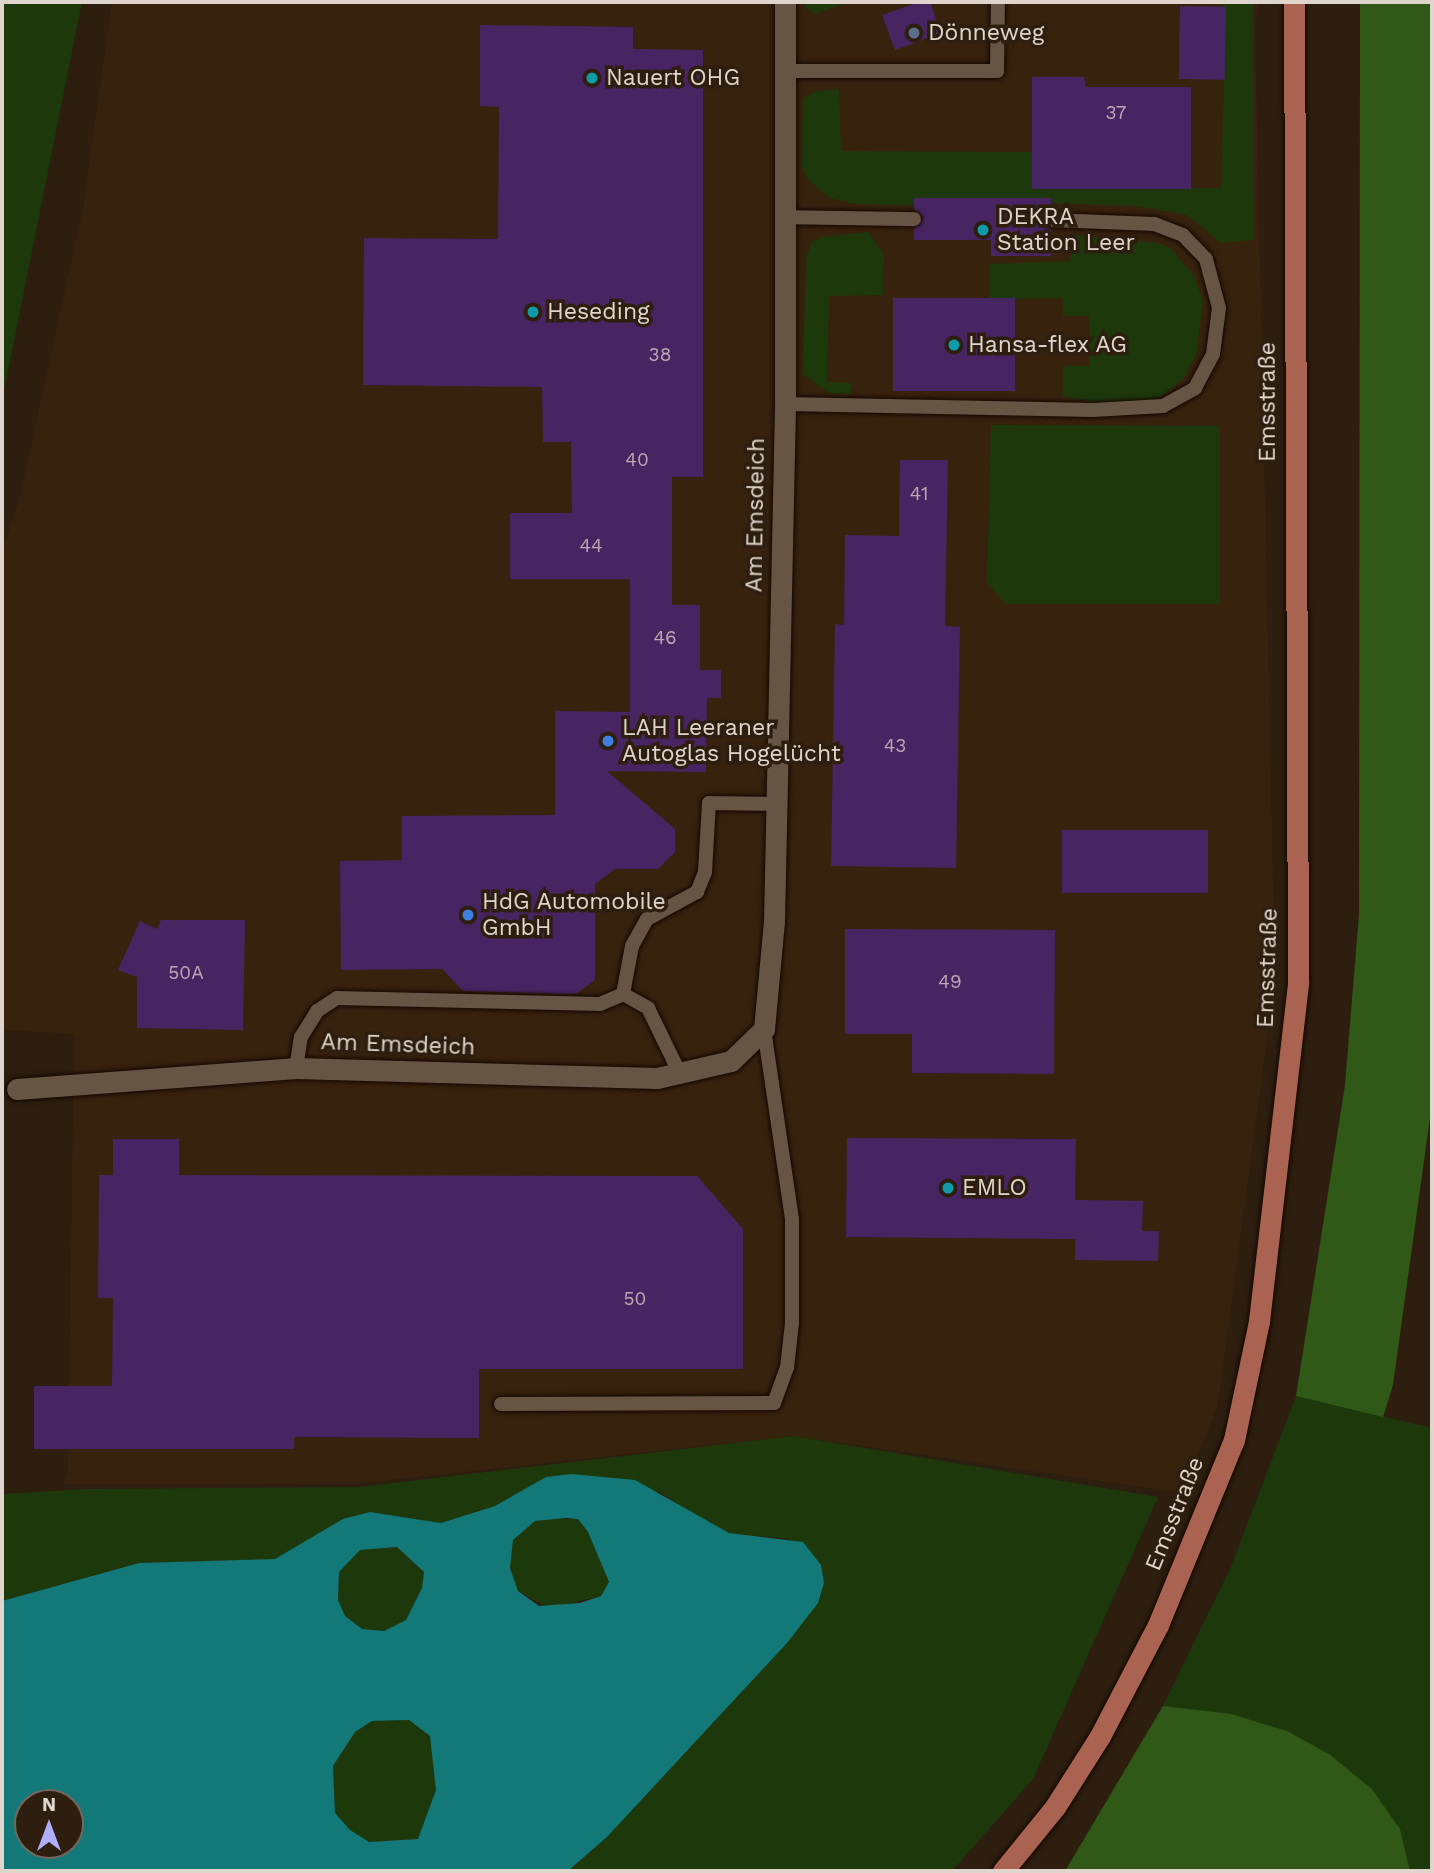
<!DOCTYPE html>
<meta charset="utf-8">
<style>
body{margin:0}
#map{position:relative;width:1434px;height:1873px;overflow:hidden;background:#2d1e0f;font-family:"Work Sans",sans-serif}
div>[style]{position:absolute}
[style*='--x']{left:calc(var(--x)*1px);top:calc(var(--y)*1px);width:calc(var(--w)*1px);rotate:calc(var(--a)*1deg)}
.built>*{inset:0;background:#37220e}
.green>*{inset:0;background:#1d390c}
.forest>*{inset:0;background:#305816}
.water>*{inset:0;background:#127878}
.building>*{inset:0;background:#472562;transform-origin:0 0}
.roads{filter:drop-shadow(0 0 2px #150700) drop-shadow(0 0 2px #150700)}
.lane>*{height:14px;margin:-7px;padding:0 7px;transform-origin:7px;border-radius:7px;background:#654}
.street>*{height:21px;margin:-10.5px;padding:0 10.5px;transform-origin:10.5px;border-radius:10.5px;background:#654}
.primary>*{height:21px;margin:-10.5px;padding:0 10.5px;transform-origin:10.5px;border-radius:10.5px;background:#aa6351}
.dots>*{width:19px;height:19px;translate:-50% -50%;box-sizing:border-box;border:4px solid #2d1e0f;border-radius:50%}
span{translate:-50% -50%;white-space:nowrap;text-align:center;line-height:1.15;-webkit-text-stroke:7px #2d1e0f;paint-order:stroke}
.number-label{font-size:19px;color:#baa9b2}
.number-label span{-webkit-text-stroke-width:0}
.poi-label{font-size:23px;color:#e0d5cc}
.left{translate:0 -50%;text-align:left}
.street-label{font-size:23px;color:#e0d5cc}
.frame{position:absolute;inset:0;border:4px solid #e0d5cc;pointer-events:none}
.north{position:absolute;left:14px;top:1789px;width:70px;height:70px;box-sizing:border-box;background:#2d1e0f;border:2px solid #75675b;border-radius:50%;rotate:0deg;font-size:19px;font-weight:700;line-height:28px;text-align:center;color:#e0d5cc}
.north::after{content:'';display:block;margin:auto;width:24px;height:32px;background:#aeaefb;clip-path:polygon(50% 0,100% 100%,50% 72%,0 100%)}
</style>
<div id="map">
<div class="built">
<i style="clip-path:polygon(112px 2px,1259px 2px,1255px 24px,1275px 979px,1218px 1404px,1183px 1493px,794px 1436px,354px 1484px,64px 1484px,68px 1471px,74px 1034px,2px 1030px,2px 552px,20px 496px,83px 208px)"></i>
</div>
<div class="green">
<i style="clip-path:polygon(2px 2px,82px 2px,2px 401px)"></i>
<i style="clip-path:polygon(806px 2px,848px 2px,815px 14px,806px 8px)"></i>
<i style="clip-path:polygon(1219px 2px,1253px 4px,1254px 240px,1221px 243px,1187px 215px,1136px 206px,1051px 203px,1050px 198px,915px 198px,914px 205px,856px 204px,830px 198px,808px 180px,802px 167px,803px 98px,819px 91px,839px 89px,841px 151px,1032px 152px,1032px 168px,1087px 189px,1221px 188px,1226px 7px)"></i>
<i style="clip-path:polygon(868px 232px,884px 254px,883px 295px,829px 296px,827px 382px,852px 383px,851px 394px,829px 393px,803px 374px,806px 259px,812px 242px,822px 237px)"></i>
<i style="clip-path:polygon(1073px 235px,1157px 243px,1170px 248px,1195px 277px,1203px 301px,1196px 356px,1182px 380px,1162px 396px,1143px 402px,1094px 402px,1063px 396px,1063px 366px,1089px 366px,1089px 316px,1063px 316px,1063px 298px,989px 299px,990px 264px,1070px 261px)"></i>
<i style="clip-path:polygon(991px 425px,1220px 426px,1220px 604px,1006px 604px,987px 583px)"></i>
<i style="clip-path:polygon(1296px 1396px,1432px 1428px,1432px 1871px,1410px 1871px,1400px 1829px,1372px 1789px,1329px 1754px,1287px 1731px,1163px 1706px,1231px 1567px)"></i>
<i style="clip-path:polygon(794px 1436px,1158px 1497px,1033px 1779px,952px 1871px,568px 1871px,607px 1837px,787px 1643px,790px 1539px,729px 1533px,702px 1521px,660px 1492px,571px 1474px,547px 1477px,495px 1506px,441px 1523px,370px 1512px,275px 1559px,139px 1563px,2px 1601px,2px 1494px,86px 1489px,359px 1487px)"></i>
<i style="clip-path:polygon(550px 1519px,578px 1519px,588px 1532px,609px 1582px,601px 1596px,549px 1608px,518px 1591px,510px 1568px,513px 1539px,535px 1521px)"></i>
<i style="clip-path:polygon(397px 1547px,424px 1572px,422px 1588px,406px 1620px,384px 1631px,362px 1629px,345px 1616px,338px 1600px,339px 1572px,360px 1550px)"></i>
<i style="clip-path:polygon(409px 1720px,430px 1736px,433px 1748px,436px 1790px,431px 1807px,418px 1839px,369px 1842px,349px 1830px,335px 1813px,333px 1766px,355px 1732px,372px 1721px)"></i>
</div>
<div class="forest">
<i style="clip-path:polygon(1360px 2px,1432px 2px,1432px 1103px,1393px 1385px,1383px 1417px,1296px 1396px,1345px 1085px,1359px 914px)"></i>
<i style="clip-path:polygon(1163px 1706px,1231px 1714px,1287px 1731px,1329px 1754px,1372px 1789px,1400px 1829px,1410px 1871px,1065px 1871px)"></i>
</div>
<div class="water">
<i style="clip-path:polygon(evenodd,571px 1474px,635px 1480px,729px 1533px,803px 1542px,821px 1565px,824px 1583px,818px 1603px,787px 1643px,607px 1837px,568px 1871px,2px 1871px,2px 1601px,139px 1563px,275px 1559px,343px 1519px,370px 1512px,441px 1523px,495px 1506px,546px 1477px,571px 1474px,566px 1518px,578px 1519px,588px 1532px,609px 1582px,601px 1596px,580px 1603px,539px 1606px,518px 1591px,510px 1568px,513px 1540px,535px 1521px,566px 1518px,571px 1474px,397px 1547px,424px 1572px,422px 1588px,406px 1620px,384px 1631px,362px 1629px,345px 1616px,338px 1600px,339px 1572px,360px 1550px,397px 1547px,571px 1474px,372px 1721px,409px 1720px,430px 1736px,436px 1790px,418px 1839px,369px 1842px,350px 1830px,335px 1813px,333px 1766px,355px 1732px,372px 1721px,571px 1474px,28px 1803px,70px 1803px,70px 1845px,28px 1845px,28px 1803px)"></i>
</div>
<div class="building">
<i style="clip-path:polygon(920px 2px,930px 2px,941px 33px,895px 50px,882px 15px)"></i>
<i style="left:1180px;top:6px;width:46px;height:73px;rotate:1deg"></i>
<i style="clip-path:polygon(480px 25px,633px 27px,633px 49px,703px 50px,703px 477px,672px 477px,672px 605px,700px 605px,700px 670px,721px 670px,721px 698px,707px 698px,706px 772px,607px 771px,675px 829px,675px 852px,658px 869px,615px 869px,595px 884px,595px 980px,576px 994px,463px 991px,442px 969px,341px 970px,340px 861px,402px 860px,402px 816px,555px 815px,555px 711px,630px 712px,630px 579px,510px 579px,510px 513px,572px 513px,571px 442px,543px 442px,542px 387px,363px 385px,364px 238px,498px 239px,499px 107px,480px 106px)"></i>
<i style="clip-path:polygon(1032px 77px,1084px 77px,1086px 87px,1191px 87px,1191px 189px,1032px 189px)"></i>
<i style="clip-path:polygon(914px 198px,1051px 198px,1051px 210px,1041px 220px,1051px 230px,1051px 256px,991px 256px,991px 240px,914px 240px,914px 229px,924px 218px,914px 209px)"></i>
<i style="left:893px;top:298px;width:122px;height:93px"></i>
<i style="clip-path:polygon(900px 460px,948px 460px,945px 626px,960px 627px,956px 868px,831px 866px,835px 624px,844px 625px,845px 535px,899px 536px)"></i>
<i style="left:1062px;top:830px;width:146px;height:63px"></i>
<i style="clip-path:polygon(161px 920px,245px 920px,243px 1030px,137px 1028px,137px 977px,118px 970px,140px 921px,157px 929px)"></i>
<i style="clip-path:polygon(845px 929px,1055px 930px,1054px 1074px,912px 1073px,912px 1034px,845px 1034px)"></i>
<i style="clip-path:polygon(847px 1138px,1076px 1139px,1075px 1200px,1143px 1201px,1142px 1231px,1159px 1231px,1158px 1261px,1075px 1260px,1075px 1239px,846px 1237px)"></i>
<i style="clip-path:polygon(113px 1139px,179px 1139px,179px 1175px,697px 1176px,743px 1229px,743px 1369px,479px 1369px,479px 1438px,294px 1437px,294px 1449px,34px 1449px,34px 1386px,112px 1386px,113px 1298px,98px 1298px,99px 1175px,113px 1175px)"></i>
</div>
<div class="roads">
<div class="lane">
<i style="--x:784;--y:71;--w:213;--a:0"></i>
<i style="--x:997;--y:71;--w:69;--a:-89.2"></i>
<i style="--x:784;--y:217;--w:130;--a:0.9"></i>
<i style="--x:785;--y:404;--w:308;--a:1.1"></i>
<i style="--x:1093;--y:410;--w:70;--a:-3.3"></i>
<i style="--x:1163;--y:406;--w:37;--a:-29"></i>
<i style="--x:1195;--y:388;--w:38;--a:-62"></i>
<i style="--x:1213;--y:354;--w:46;--a:-82.6"></i>
<i style="--x:1219;--y:308;--w:51;--a:-104.9"></i>
<i style="--x:1206;--y:259;--w:33;--a:-134"></i>
<i style="--x:1183;--y:235;--w:31;--a:-159"></i>
<i style="--x:1154;--y:224;--w:103;--a:-177.8"></i>
<i style="--x:623;--y:994;--w:29;--a:29"></i>
<i style="--x:648;--y:1008;--w:76;--a:64.1"></i>
<i style="--x:296;--y:1068;--w:31;--a:-81"></i>
<i style="--x:301;--y:1037;--w:31;--a:-58"></i>
<i style="--x:317;--y:1011;--w:24;--a:-33"></i>
<i style="--x:337;--y:998;--w:263;--a:1.3"></i>
<i style="--x:600;--y:1004;--w:25;--a:-23"></i>
<i style="--x:623;--y:994;--w:49;--a:-79.4"></i>
<i style="--x:632;--y:946;--w:31;--a:-61"></i>
<i style="--x:647;--y:919;--w:57;--a:-28.4"></i>
<i style="--x:697;--y:892;--w:22;--a:-68"></i>
<i style="--x:705;--y:872;--w:69;--a:-86.7"></i>
<i style="--x:709;--y:803;--w:68;--a:0.8"></i>
<i style="--x:501;--y:1404;--w:273;--a:-0.2"></i>
<i style="--x:774;--y:1403;--w:37;--a:-70"></i>
<i style="--x:787;--y:1368;--w:45;--a:-83.7"></i>
<i style="--x:792;--y:1323;--w:104;--a:-90"></i>
<i style="--x:792;--y:1219;--w:192;--a:-98.4"></i>
</div>
<div class="street">
<i style="--x:17;--y:1089;--w:280;--a:-4.3"></i>
<i style="--x:296;--y:1068;--w:361;--a:1.6"></i>
<i style="--x:657;--y:1078;--w:76;--a:-12.9"></i>
<i style="--x:731;--y:1061;--w:46;--a:-44.1"></i>
<i style="--x:764;--y:1029;--w:107;--a:-84.7"></i>
<i style="--x:774;--y:922;--w:518;--a:-88.78"></i>
<i style="--x:785;--y:404;--w:402;--a:-90"></i>
</div>
<div class="primary">
<i style="--x:1003;--y:1871;--w:82;--a:-50.9"></i>
<i style="--x:1055;--y:1807;--w:84;--a:-57.6"></i>
<i style="--x:1100;--y:1736;--w:125;--a:-62.4"></i>
<i style="--x:1158;--y:1625;--w:200;--a:-67.7"></i>
<i style="--x:1234;--y:1440;--w:122;--a:-78.1"></i>
<i style="--x:1259;--y:1321;--w:341;--a:-83.4"></i>
<i style="--x:1298;--y:982;--w:980;--a:-90.23"></i>
</div>
</div>
<div class="dots">
<i style="left:914px;top:33px;background:#5c6f8a"></i>
<i style="left:592px;top:78px;background:#0f9aa8"></i>
<i style="left:983px;top:230px;background:#0f9aa8"></i>
<i style="left:533px;top:312px;background:#0f9aa8"></i>
<i style="left:954px;top:345px;background:#0f9aa8"></i>
<i style="left:608px;top:741px;background:#3f7fe0"></i>
<i style="left:468px;top:915px;background:#3f7fe0"></i>
<i style="left:948px;top:1188px;background:#0f9aa8"></i>
</div>
<div class="number-label">
<span style="left:1116px;top:113px">37</span>
<span style="left:660px;top:355px">38</span>
<span style="left:637px;top:460px">40</span>
<span style="left:919px;top:494px">41</span>
<span style="left:591px;top:546px">44</span>
<span style="left:665px;top:638px">46</span>
<span style="left:895px;top:746px">43</span>
<span style="left:186px;top:973px">50A</span>
<span style="left:950px;top:982px">49</span>
<span style="left:635px;top:1299px">50</span>
</div>
<div class="poi-label">
<span class="left" style="left:928px;top:33px">Dönneweg</span>
<span class="left" style="left:606px;top:78px">Nauert OHG</span>
<span class="left" style="left:997px;top:230px">DEKRA<br>Station Leer</span>
<span class="left" style="left:547px;top:312px">Heseding</span>
<span class="left" style="left:968px;top:345px">Hansa-flex AG</span>
<span class="left" style="left:622px;top:741px">LAH Leeraner<br>Autoglas Hogelücht</span>
<span class="left" style="left:482px;top:915px">HdG Automobile<br>GmbH</span>
<span class="left" style="left:962px;top:1188px">EMLO</span>
</div>
<div class="street-label">
<span style="left:1268px;top:402px;rotate:-90deg">Emsstraße</span>
<span style="left:756px;top:515px;rotate:-89deg">Am Emsdeich</span>
<span style="left:1268px;top:968px;rotate:-88deg">Emsstraße</span>
<span style="left:398px;top:1045px;rotate:2deg">Am Emsdeich</span>
<span style="left:1175px;top:1514px;rotate:-68deg">Emsstraße</span>
</div>
<div class="frame"></div>
<div class="north">N</div>
</div>
